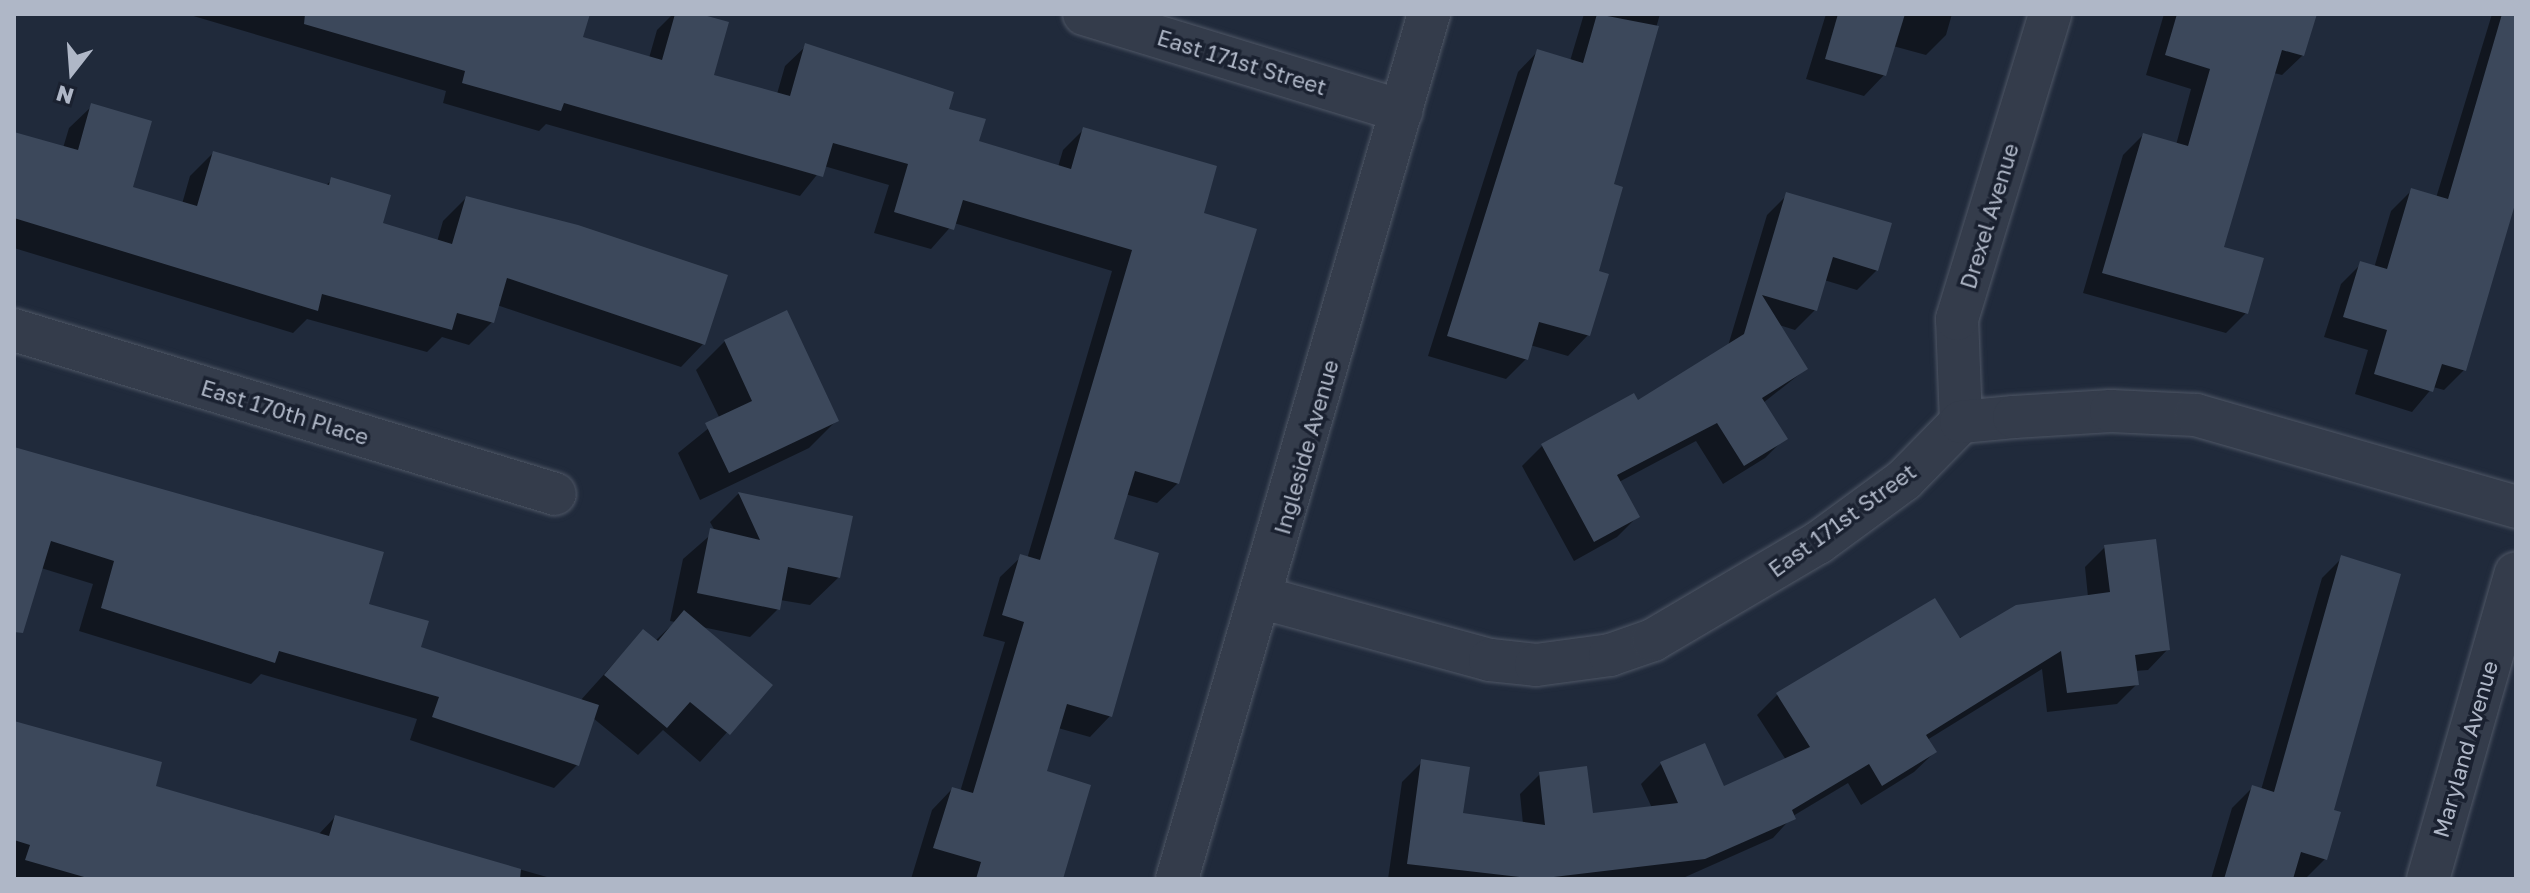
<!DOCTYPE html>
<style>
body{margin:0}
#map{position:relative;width:2530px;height:893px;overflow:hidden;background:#202a3b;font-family:"Golos Text",sans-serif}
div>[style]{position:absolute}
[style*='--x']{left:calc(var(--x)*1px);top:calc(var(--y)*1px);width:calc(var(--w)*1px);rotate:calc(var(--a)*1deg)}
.shadow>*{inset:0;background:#0007}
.building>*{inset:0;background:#3c485b}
.roads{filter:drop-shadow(0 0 2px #4f5766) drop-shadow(0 0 2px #4f5766)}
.minor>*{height:42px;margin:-21px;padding:0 21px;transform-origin:21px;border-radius:21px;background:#343c4b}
span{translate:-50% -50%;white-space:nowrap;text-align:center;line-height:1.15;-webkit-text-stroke:7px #1a2130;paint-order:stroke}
.street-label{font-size:22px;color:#afb7c7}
.frame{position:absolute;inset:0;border:16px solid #afb7c7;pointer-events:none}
.north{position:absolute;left:32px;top:32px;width:80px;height:80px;-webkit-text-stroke:6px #1a2130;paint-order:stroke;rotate:197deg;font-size:22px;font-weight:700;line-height:32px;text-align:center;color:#afb7c7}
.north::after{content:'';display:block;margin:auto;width:28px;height:36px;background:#afb7c7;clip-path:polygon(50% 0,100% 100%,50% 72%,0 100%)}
</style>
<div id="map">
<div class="shadow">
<i style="clip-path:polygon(588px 14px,581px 38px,649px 58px,657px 30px,673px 14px,693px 14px,712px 76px,777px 94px,785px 66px,806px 46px,946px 110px,977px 143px,1058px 167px,1063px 150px,1084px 129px,1201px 214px,1178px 483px,1157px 503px,1125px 494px,1111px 540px,1110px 716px,1090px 737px,1058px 728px,1044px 773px,1061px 879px,911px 879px,932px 810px,952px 789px,960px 792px,1005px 642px,983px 636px,1000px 577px,1021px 557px,1027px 559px,1112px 271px,954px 223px,931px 249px,874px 233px,889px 185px,824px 166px,800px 196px,546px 124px,539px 131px,443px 103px,446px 91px,190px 15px)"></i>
<i style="clip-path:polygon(1584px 14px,1660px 14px,1611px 186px,1588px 335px,1568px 356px,1530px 345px,1526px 359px,1506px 379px,1428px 356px,1518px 72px,1538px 51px,1570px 61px)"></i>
<i style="clip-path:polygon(1826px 14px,1952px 14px,1946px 35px,1926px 55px,1893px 46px,1884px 75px,1864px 96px,1806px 79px)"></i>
<i style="clip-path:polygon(2164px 14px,2315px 14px,2303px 55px,2282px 75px,2274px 73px,2222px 248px,2246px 313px,2226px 333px,2083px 293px,2123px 155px,2143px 135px,2176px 145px,2191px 89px,2146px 75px)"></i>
<i style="clip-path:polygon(2492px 14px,2516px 14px,2516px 180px,2464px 370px,2444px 390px,2433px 387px,2412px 412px,2355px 394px,2368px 350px,2324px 337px,2341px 284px,2361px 264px,2374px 268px,2391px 211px,2411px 191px,2436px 198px)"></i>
<i style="clip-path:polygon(92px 106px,130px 189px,182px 204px,190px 176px,213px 153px,325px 186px,332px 180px,381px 225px,437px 242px,443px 221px,466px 198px,703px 344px,681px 367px,497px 305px,492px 322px,469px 345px,442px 337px,427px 352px,307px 319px,293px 333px,14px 248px,14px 134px,63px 148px,69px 128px)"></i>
<i style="clip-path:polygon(1787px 195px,1877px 270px,1857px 290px,1824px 280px,1815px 310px,1795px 330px,1779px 325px,1806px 369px,1763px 403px,1785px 438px,1765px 458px,1723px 484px,1696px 441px,1619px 482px,1637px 517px,1617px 537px,1574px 561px,1522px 466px,1542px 446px,1637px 403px,1728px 346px,1767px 215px)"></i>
<i style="clip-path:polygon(725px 341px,837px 420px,809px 448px,700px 500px,678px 453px,720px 419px,696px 370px)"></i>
<i style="clip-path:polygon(14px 447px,367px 606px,419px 649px,580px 701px,643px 631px,655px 641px,675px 622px,670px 621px,683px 559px,715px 531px,710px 522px,738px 494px,851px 517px,839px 577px,810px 605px,780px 600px,778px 609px,750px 637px,702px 627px,770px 685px,700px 762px,663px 730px,638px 755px,593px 718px,577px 765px,554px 788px,410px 740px,417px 719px,261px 674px,251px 684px,79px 631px,93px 584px,41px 568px,14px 608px)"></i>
<i style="clip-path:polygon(2105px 547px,2168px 649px,2148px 670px,2135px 671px,2137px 684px,2117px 704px,2047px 712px,2042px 669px,1927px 740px,1935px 752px,1914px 772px,1861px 805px,1848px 783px,1793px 816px,1773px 838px,1683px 878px,1388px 879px,1402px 782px,1422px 762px,1461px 815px,1523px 824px,1520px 794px,1540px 774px,1591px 815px,1652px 808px,1641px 784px,1661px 764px,1723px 788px,1786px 760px,1757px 715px,1777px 695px,2088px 597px,2085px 567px)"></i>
<i style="clip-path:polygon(2342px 558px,2332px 811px,2325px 859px,2305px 879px,2211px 879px,2232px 808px,2252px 788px,2261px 790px,2322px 578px)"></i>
<i style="clip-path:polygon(14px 723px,153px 787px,318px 835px,335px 817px,554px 879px,14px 879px)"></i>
</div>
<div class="building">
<i style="clip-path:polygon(305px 14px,590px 14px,583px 37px,662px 60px,675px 14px,700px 14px,729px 22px,714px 75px,790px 96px,805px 43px,954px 92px,949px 109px,986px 119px,979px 141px,1071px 169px,1083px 127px,1217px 166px,1204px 213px,1257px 229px,1179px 484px,1135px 471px,1114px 539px,1159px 553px,1112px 717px,1067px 704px,1047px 771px,1091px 785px,1063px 879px,976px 879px,981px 862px,933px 848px,952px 787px,973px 793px,1024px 622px,1002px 615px,1020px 554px,1040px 560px,1132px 250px,963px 200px,954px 230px,894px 212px,908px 164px,833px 143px,823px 177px,564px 103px,561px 111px,462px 83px,465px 71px,304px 24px)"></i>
<i style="clip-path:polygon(1597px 14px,1659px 26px,1614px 184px,1623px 187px,1599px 271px,1609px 274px,1590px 336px,1539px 322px,1528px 360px,1447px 336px,1537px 49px,1583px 63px)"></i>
<i style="clip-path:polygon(1838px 14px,1905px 14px,1886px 76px,1825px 59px)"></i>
<i style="clip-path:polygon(2177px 14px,2317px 14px,2304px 56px,2282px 50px,2224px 247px,2264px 258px,2248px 314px,2102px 273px,2143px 133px,2188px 146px,2210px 69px,2165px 55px)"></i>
<i style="clip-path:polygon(2502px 14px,2516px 14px,2516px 201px,2466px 371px,2442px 364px,2433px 392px,2374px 374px,2387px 330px,2343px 317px,2360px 261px,2387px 269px,2411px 188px,2448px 199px)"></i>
<i style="clip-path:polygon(91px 103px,152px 121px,133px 187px,197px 206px,213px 151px,329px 185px,331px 177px,391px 195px,383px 223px,452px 244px,466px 196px,578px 225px,728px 275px,705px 345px,507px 278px,494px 323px,457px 313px,452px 330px,322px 294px,318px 311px,14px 218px,14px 132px,78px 150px)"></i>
<i style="clip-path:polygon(1786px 192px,1892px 223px,1878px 271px,1833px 257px,1817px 311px,1762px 295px,1808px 369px,1762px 398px,1788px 439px,1744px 466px,1717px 423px,1617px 475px,1640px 517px,1594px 542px,1541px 444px,1634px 393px,1638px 400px,1744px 334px)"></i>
<i style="clip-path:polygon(787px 310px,839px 421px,729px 473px,705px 423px,752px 401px,724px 340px)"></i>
<i style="clip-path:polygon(14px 447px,384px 552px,369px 604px,429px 621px,421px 647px,599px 705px,579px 766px,432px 717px,439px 697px,279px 651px,275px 663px,101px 608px,114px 561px,51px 541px,23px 633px,14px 632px)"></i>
<i style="clip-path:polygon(738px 492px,853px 516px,840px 578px,788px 567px,780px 610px,697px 593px,710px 528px,760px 540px)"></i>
<i style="clip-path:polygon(2156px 539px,2170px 650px,2135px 655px,2139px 685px,2067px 693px,2061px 651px,1926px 735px,1937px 752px,1882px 786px,1869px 764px,1792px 810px,1796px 819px,1705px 859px,1537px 879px,1407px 864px,1421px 759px,1470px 767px,1463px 813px,1545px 825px,1539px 772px,1587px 766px,1593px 813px,1678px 803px,1660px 762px,1705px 743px,1724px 786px,1810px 747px,1776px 693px,1935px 598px,1960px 638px,2016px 605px,2110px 592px,2104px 545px)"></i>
<i style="clip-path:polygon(2341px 555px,2401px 574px,2334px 810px,2341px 812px,2327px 860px,2301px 852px,2293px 879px,2224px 879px,2252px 785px,2274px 792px)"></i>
<i style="clip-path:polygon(684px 610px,773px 685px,730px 735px,690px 702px,667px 728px,604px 675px,643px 629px,658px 641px)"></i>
<i style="clip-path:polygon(14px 721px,162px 762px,156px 786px,329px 836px,335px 815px,521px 869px,520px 879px,91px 879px,25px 860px,30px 845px,14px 840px)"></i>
</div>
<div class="roads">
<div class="minor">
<i style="--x:1084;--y:14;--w:332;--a:17"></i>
<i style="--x:14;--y:330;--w:565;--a:16.86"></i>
<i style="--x:1961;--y:422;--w:103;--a:-92.2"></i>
<i style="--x:1957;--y:319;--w:319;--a:-73"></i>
<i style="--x:1263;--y:598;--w:235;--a:15.3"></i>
<i style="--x:1490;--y:660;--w:46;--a:6.2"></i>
<i style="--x:1536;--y:665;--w:75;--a:-7.7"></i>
<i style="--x:1610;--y:655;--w:46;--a:-19.2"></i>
<i style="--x:1653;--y:640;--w:191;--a:-30.5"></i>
<i style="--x:1818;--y:543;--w:107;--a:-36.2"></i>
<i style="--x:1904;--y:480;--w:81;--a:-45.5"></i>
<i style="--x:1961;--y:422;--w:53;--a:-5.4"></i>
<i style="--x:2014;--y:417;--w:97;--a:-3.5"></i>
<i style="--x:2111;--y:411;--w:85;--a:2.7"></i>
<i style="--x:2196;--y:415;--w:333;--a:16"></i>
<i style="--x:1177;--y:879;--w:901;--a:-73.76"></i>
<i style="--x:2428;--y:879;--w:318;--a:-74"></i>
</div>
</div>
<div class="street-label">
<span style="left:1242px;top:62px;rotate:17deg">East 171st Street</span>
<span style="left:1989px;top:216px;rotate:-73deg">Drexel Avenue</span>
<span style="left:285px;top:412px;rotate:17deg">East 170th Place</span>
<span style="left:1306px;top:447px;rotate:-74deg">Ingleside Avenue</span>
<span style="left:1842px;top:520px;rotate:-36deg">East 171st Street</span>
<span style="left:2465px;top:749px;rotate:-74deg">Maryland Avenue</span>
</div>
<div class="frame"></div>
<div class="north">N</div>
</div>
